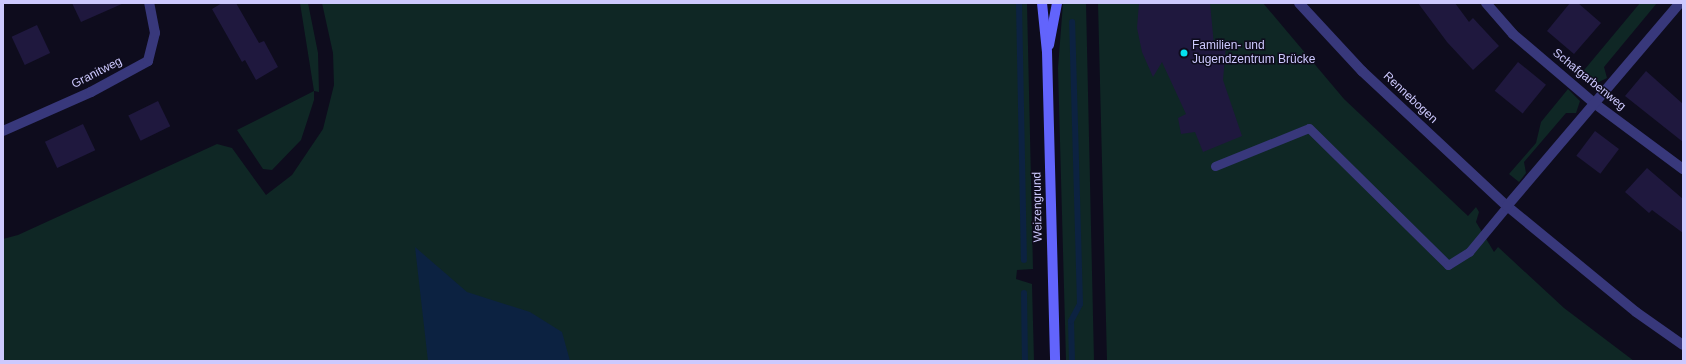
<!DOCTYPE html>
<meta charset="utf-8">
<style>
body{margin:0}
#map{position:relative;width:1686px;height:364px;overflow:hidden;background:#0e0c1d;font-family:Helvetica,sans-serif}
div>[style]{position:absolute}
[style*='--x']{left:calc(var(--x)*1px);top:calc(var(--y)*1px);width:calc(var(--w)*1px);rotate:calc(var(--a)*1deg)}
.green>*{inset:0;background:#0f2725}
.water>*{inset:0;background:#0c2241}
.stream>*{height:6px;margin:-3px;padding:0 3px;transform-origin:3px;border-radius:3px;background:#0c2241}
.building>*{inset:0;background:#1f183e;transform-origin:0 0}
.service>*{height:9px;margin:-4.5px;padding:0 4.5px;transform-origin:4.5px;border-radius:4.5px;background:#38387b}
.minor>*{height:10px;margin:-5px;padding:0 5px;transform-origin:5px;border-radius:5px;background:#38387b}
.secondary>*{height:10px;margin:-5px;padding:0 5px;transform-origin:5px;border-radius:5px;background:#6264fc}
.dots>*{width:11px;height:11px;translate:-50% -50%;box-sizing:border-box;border:2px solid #0e0c1d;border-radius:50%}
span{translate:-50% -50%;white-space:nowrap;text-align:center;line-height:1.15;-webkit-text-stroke:3px #0e0c1d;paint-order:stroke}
.poi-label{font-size:12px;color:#cdc9fe}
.left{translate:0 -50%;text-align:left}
.street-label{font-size:12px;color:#cdc9fe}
.frame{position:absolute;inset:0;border:4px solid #cdc9fe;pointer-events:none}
</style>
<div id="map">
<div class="green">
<i style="clip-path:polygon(300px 3px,308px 3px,318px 53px,319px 92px,314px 91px,314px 100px,301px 140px,272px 170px,263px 169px,237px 130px,314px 91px)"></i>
<i style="clip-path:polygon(322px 3px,1027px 3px,1033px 269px,1017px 270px,1016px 279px,1032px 284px,1034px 361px,3px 361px,3px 239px,18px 235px,217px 144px,232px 148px,266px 195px,292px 175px,323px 129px,334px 85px,333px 53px)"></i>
<i style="clip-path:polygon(1063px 3px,1086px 3px,1094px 361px,1066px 361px,1058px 68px)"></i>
<i style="clip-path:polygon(1098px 3px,1263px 3px,1344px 99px,1468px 216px,1476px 207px,1479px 212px,1476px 222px,1494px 252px,1498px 247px,1564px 308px,1634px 361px,1107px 361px)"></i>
<i style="clip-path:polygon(1640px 3px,1657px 3px,1604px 67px,1607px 78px,1593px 85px,1580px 75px)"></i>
<i style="clip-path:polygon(1568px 89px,1580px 101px,1576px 113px,1566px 113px,1524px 162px,1526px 173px,1519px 182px,1509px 174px,1536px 143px,1541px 122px)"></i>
</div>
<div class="water">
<i style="clip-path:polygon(415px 247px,467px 292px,530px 312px,562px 332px,570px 361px,428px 361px)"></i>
</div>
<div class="stream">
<i style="--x:1019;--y:3;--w:257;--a:88.9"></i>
<i style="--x:1024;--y:293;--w:68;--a:89.2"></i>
<i style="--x:1072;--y:361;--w:40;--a:-91.4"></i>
<i style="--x:1071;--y:321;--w:19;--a:-62"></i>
<i style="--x:1080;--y:304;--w:282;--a:-91.6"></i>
</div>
<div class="building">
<i style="clip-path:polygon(72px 3px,124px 3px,81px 22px)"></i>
<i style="clip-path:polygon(222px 3px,236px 3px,259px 43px,264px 41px,278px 67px,256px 80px,245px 60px,242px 62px,212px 9px)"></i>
<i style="clip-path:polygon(1139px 3px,1210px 3px,1214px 45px,1226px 45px,1223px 80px,1242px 136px,1203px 152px,1195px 132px,1181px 134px,1178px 118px,1186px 114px,1162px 62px,1153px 77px,1142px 52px,1137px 28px)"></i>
<i style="clip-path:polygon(1418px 3px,1455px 3px,1469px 22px,1473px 18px,1499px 46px,1473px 70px,1447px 42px)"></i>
<i style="clip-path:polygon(1570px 3px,1578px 3px,1601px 23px,1574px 54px,1547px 31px)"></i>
<i style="left:37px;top:25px;width:31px;height:28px;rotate:65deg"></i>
<i style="left:1518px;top:62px;width:36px;height:37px;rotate:39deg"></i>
<i style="clip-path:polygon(1646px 71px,1683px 104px,1683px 142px,1625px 96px)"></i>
<i style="left:158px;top:101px;width:28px;height:33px;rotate:64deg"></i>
<i style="left:83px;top:124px;width:29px;height:42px;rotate:65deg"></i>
<i style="left:1595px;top:131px;width:30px;height:31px;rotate:37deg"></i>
<i style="clip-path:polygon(1647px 168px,1683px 199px,1683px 233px,1652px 210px,1649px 213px,1625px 192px)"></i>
</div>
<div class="service">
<i style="--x:1215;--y:166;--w:101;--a:-22"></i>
<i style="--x:1309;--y:128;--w:195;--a:44.6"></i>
<i style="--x:1448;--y:265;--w:25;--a:-32"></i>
<i style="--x:1469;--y:252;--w:60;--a:-50.4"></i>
</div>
<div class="minor">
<i style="--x:1299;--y:3;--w:93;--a:47.2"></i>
<i style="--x:1362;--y:71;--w:198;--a:43"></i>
<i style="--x:1507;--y:206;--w:167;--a:39.4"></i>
<i style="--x:1636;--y:312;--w:57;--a:35.1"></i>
<i style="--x:1486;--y:3;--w:41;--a:48.9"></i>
<i style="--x:1513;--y:34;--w:106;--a:40.4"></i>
<i style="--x:1594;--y:103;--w:111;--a:36.6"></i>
<i style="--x:3;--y:131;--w:96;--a:-23.9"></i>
<i style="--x:91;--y:92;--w:65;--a:-28.5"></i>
<i style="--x:148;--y:61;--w:29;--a:-76"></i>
<i style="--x:155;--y:33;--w:31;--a:-101"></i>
<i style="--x:1507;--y:206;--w:267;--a:-49.6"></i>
</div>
<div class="secondary">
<i style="--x:1042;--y:3;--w:49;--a:84.2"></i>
<i style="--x:1047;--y:52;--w:309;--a:88.5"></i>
<i style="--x:1049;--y:45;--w:43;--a:-79.2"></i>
</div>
<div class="dots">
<i style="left:1184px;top:53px;background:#04e0ef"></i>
</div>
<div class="poi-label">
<span class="left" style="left:1192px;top:53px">Familien- und<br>Jugendzentrum Brücke</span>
</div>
<div class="street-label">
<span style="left:97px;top:73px;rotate:-27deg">Granitweg</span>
<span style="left:1589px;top:80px;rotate:39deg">Schafgarbenweg</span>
<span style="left:1410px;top:98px;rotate:43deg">Rennebogen</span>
<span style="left:1038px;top:207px;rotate:-91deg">Weizengrund</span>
</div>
<div class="frame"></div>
</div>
